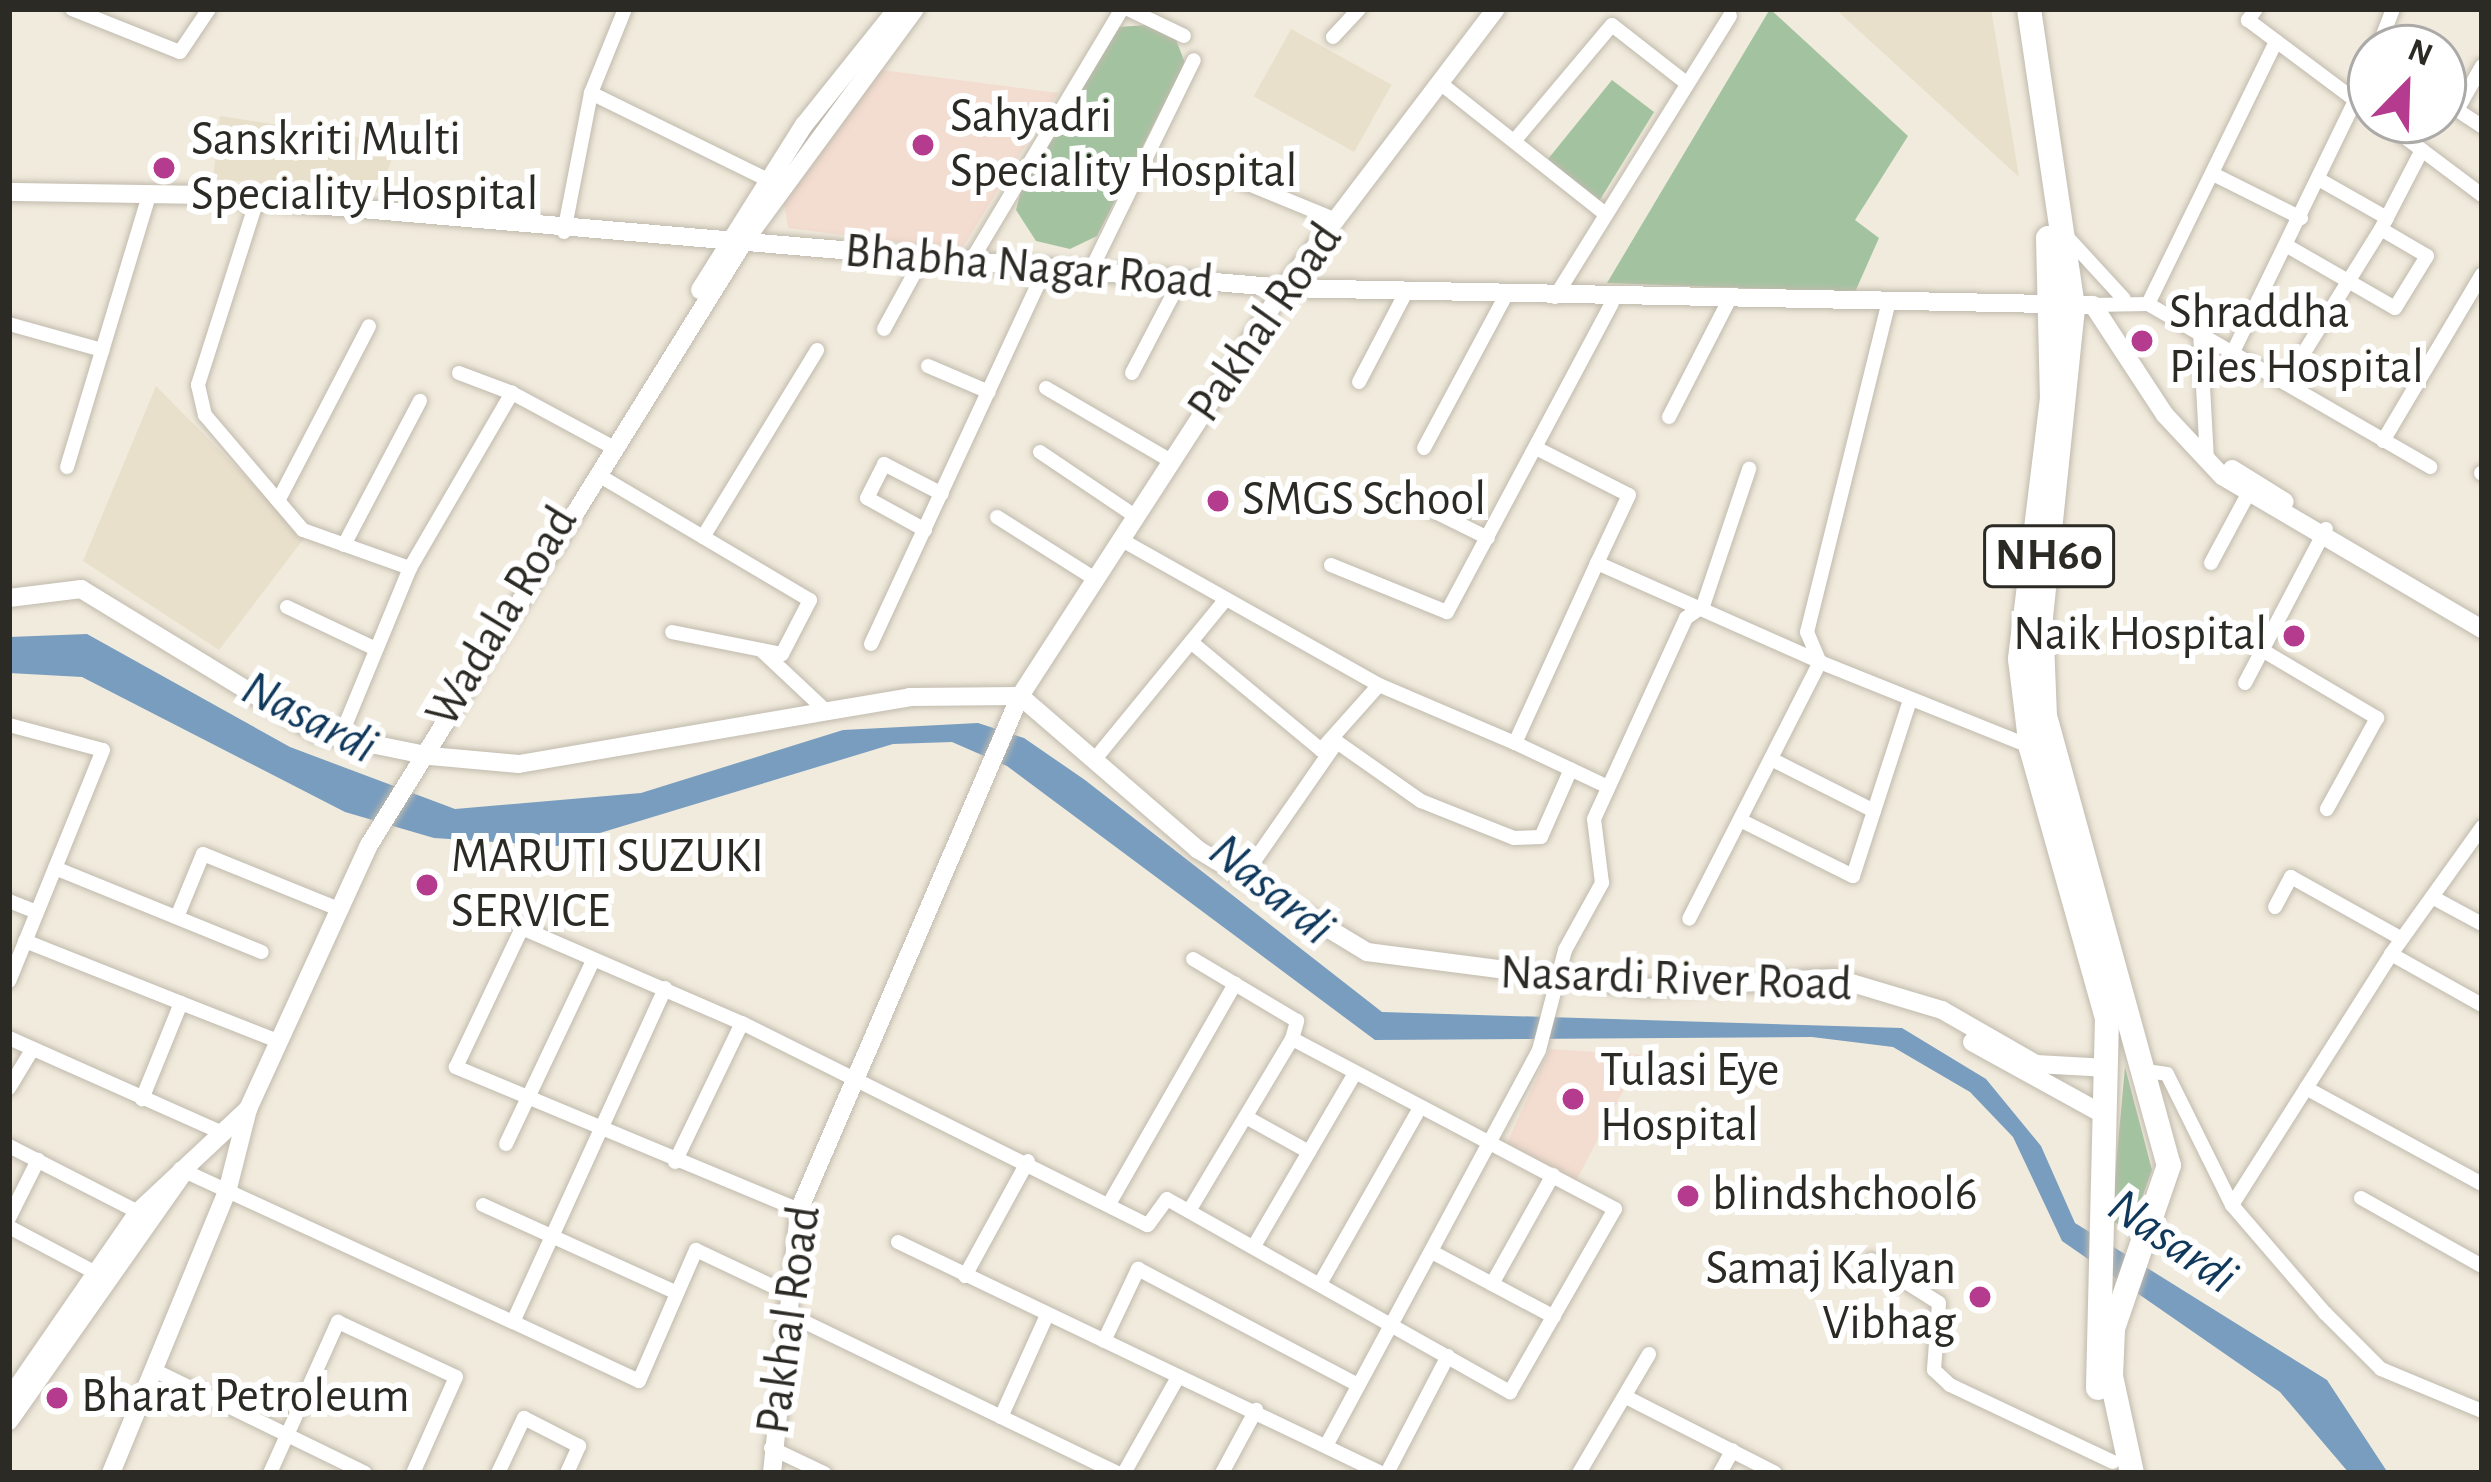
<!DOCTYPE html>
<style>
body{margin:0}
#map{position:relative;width:2491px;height:1482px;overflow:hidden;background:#f1ebdd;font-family:"Alegreya Sans",sans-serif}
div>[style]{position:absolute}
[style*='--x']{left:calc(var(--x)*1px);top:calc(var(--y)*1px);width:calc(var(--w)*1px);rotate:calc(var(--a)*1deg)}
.built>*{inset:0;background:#e9e0cc;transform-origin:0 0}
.medical>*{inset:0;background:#f3dcd0}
.green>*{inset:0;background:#a3c3a0}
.water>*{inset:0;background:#799dbf}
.roads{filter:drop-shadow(0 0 3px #c0baad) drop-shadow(0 0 3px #c0baad)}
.street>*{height:14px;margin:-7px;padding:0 7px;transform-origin:7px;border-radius:7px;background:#fff}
.secondary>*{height:18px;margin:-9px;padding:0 9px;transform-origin:9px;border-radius:9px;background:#fff}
.highway>*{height:24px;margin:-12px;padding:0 12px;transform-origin:12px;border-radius:12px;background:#fff}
.dots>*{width:33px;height:33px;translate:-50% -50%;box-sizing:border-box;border:6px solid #fff;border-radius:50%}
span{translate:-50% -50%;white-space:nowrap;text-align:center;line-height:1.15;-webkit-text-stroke:12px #fff;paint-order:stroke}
.shield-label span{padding:3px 9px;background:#fff;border:3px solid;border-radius:9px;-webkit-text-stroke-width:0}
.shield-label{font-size:45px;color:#2c2a25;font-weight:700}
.poi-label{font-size:48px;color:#2c2a25}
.left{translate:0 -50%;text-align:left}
.right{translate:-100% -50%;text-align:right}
.street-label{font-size:48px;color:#2c2a25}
.water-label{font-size:51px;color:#0f385b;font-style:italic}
.frame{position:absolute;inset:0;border:12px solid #2c2a25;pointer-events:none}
.north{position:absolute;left:2347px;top:24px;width:120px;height:120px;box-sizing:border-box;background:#fff;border:3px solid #abaaa8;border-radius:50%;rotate:23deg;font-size:33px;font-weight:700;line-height:48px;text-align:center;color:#2c2a25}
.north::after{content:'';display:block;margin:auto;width:42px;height:54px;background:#b53b8e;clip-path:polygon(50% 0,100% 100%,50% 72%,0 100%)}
</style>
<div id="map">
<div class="built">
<i style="clip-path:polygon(1836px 9px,1991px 9px,2019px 177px,1845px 18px)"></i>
<i style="left:1291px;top:29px;width:115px;height:77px;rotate:29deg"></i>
<i style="clip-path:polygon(220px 116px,391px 142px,400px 136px,380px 193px,213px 179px)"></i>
<i style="clip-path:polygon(156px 386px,305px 537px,219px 650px,83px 561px)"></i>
</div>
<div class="medical">
<i style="clip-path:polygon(874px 69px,1058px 93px,961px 250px,788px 228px,783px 196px)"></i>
<i style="clip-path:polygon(1550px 1049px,1642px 1055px,1576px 1181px,1507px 1143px)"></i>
</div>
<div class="green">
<i style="clip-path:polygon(1770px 9px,1908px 136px,1855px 220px,1879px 238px,1855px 292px,1607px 283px)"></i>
<i style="clip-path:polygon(1147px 25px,1175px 37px,1185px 63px,1097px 236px,1070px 249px,1036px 241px,1016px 210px,1021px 190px,1118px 27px)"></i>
<i style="clip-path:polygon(1612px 80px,1654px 112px,1598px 203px,1548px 159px)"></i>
<i style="clip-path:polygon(2125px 1067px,2152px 1170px,2131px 1229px,2111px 1221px)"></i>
</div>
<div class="water">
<i style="clip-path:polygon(87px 634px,290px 747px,455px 809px,641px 793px,843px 730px,978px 723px,1024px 738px,1085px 780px,1382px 1012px,1902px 1028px,1986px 1079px,2041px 1146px,2075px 1223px,2327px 1380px,2388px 1473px,2349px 1473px,2280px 1392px,2062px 1241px,2013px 1137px,1970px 1092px,1893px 1047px,1812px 1037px,1375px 1040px,1007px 766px,952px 742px,893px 744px,557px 846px,434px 838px,345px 812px,82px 677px,9px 673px,9px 637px)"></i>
</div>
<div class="roads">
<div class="street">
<i style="--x:72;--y:9;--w:116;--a:21.7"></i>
<i style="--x:180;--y:52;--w:52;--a:-56"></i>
<i style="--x:1128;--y:9;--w:62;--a:25.7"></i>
<i style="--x:2256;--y:9;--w:14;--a:126"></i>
<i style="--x:2248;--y:20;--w:154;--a:36.8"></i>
<i style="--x:1333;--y:37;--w:38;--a:-47"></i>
<i style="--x:2378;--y:48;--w:42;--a:-69"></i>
<i style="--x:2482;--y:66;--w:51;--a:119.6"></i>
<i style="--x:2457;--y:110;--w:30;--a:33"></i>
<i style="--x:1440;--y:83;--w:209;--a:38.4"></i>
<i style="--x:591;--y:93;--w:195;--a:26.2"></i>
<i style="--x:2382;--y:120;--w:125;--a:36.9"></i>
<i style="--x:1515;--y:140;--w:150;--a:-49.9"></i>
<i style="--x:1612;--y:25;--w:93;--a:38"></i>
<i style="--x:2217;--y:176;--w:94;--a:26.6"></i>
<i style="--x:2320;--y:180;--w:77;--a:29.6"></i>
<i style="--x:1241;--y:181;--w:103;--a:22.3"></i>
<i style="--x:256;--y:203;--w:191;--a:107.7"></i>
<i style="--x:198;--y:385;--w:31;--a:77"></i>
<i style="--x:205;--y:415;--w:151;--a:49.6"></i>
<i style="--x:303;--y:530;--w:114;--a:19.6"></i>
<i style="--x:410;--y:568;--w:184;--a:112.4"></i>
<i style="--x:564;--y:232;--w:142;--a:-79"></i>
<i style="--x:591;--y:93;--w:91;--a:-68"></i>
<i style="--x:2067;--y:237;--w:84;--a:47.4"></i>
<i style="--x:2289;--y:247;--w:122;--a:29.9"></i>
<i style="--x:2395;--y:308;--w:61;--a:-58.4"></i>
<i style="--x:2427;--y:256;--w:53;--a:-149.6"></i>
<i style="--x:2381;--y:229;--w:89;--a:-62.6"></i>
<i style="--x:968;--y:266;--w:300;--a:-59.1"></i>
<i style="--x:1089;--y:274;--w:238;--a:-63.9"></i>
<i style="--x:1555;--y:297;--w:331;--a:-58.1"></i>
<i style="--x:2148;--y:304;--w:292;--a:-64"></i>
<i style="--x:1888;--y:305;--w:337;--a:103.9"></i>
<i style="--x:1807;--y:632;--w:33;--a:67"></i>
<i style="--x:1820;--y:662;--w:231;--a:21.9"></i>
<i style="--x:2093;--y:305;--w:55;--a:-1"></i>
<i style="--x:2148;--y:304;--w:326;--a:30"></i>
<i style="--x:9;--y:324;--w:97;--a:15.6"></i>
<i style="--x:884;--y:329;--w:75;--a:-61.4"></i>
<i style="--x:2200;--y:331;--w:128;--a:86.9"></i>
<i style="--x:2233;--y:352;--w:316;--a:-64.1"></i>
<i style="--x:928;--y:366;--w:66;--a:23.1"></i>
<i style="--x:459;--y:373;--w:57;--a:20.7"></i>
<i style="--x:1132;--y:373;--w:104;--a:-62.4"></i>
<i style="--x:1359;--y:382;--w:99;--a:-62.4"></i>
<i style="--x:2285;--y:383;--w:181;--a:-58.1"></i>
<i style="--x:1046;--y:388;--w:145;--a:30.3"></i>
<i style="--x:1669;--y:417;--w:127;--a:-62.8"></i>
<i style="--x:2383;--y:441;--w:194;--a:-59.3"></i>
<i style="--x:1424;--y:448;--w:169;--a:-61.8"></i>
<i style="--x:1536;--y:448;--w:104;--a:26.8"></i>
<i style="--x:1629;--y:495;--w:75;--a:115.2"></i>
<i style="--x:1040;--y:452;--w:115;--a:34"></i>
<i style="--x:67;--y:467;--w:283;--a:-73.2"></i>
<i style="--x:2481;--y:473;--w:1;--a:45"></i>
<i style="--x:600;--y:476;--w:244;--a:30.6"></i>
<i style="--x:810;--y:600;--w:61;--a:117.4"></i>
<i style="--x:782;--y:654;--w:112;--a:-168.7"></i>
<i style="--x:1409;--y:499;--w:88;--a:26.3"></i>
<i style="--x:278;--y:501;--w:197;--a:-62.5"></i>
<i style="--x:997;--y:517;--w:116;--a:32.3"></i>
<i style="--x:925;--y:530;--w:66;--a:-151.1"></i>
<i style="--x:867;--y:498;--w:38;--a:-63"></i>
<i style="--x:884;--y:464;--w:65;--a:27.3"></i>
<i style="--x:703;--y:537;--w:219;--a:-58.6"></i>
<i style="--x:1120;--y:539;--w:297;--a:29.4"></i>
<i style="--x:1379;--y:685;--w:148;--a:23.1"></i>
<i style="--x:1515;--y:743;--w:198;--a:-65.5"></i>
<i style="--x:1597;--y:563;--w:244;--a:23.9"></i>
<i style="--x:1820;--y:662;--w:288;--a:117"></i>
<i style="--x:344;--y:545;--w:163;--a:-62.2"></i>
<i style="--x:2211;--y:563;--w:78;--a:-61.8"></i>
<i style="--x:1331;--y:565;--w:125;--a:22.1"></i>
<i style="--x:1447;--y:612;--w:350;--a:-61.9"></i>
<i style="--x:410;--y:568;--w:203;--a:-59.8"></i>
<i style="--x:512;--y:393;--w:118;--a:28.3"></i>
<i style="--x:287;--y:607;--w:98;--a:25.3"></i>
<i style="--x:1191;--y:642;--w:169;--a:39.7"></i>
<i style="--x:1321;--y:750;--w:87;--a:-48.3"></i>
<i style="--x:871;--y:644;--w:410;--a:-65.1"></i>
<i style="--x:761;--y:650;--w:89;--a:43.2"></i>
<i style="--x:2262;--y:650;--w:134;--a:30.6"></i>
<i style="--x:2377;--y:718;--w:104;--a:118.8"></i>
<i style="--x:2245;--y:683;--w:174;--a:-62.3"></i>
<i style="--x:9;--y:725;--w:97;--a:14.9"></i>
<i style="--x:103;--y:750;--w:249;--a:112.1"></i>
<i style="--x:1515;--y:743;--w:103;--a:25.3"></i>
<i style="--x:1095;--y:759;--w:205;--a:-50.7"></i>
<i style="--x:1771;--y:759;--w:115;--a:26.8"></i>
<i style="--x:1874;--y:811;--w:117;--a:-72"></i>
<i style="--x:1742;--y:821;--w:124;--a:26.4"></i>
<i style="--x:1853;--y:876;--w:68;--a:-72.1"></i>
<i style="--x:2482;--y:827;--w:156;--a:125.6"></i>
<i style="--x:2391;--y:954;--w:104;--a:29.3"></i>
<i style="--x:55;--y:868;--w:223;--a:22.1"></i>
<i style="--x:1241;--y:880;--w:168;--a:-55.2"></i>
<i style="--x:1337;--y:742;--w:103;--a:35.1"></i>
<i style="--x:1421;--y:801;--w:100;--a:21.7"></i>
<i style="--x:1514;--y:838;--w:27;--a:-2"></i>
<i style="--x:1541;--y:837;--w:74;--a:-66.2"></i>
<i style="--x:2432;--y:897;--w:57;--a:28.4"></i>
<i style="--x:9;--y:901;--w:29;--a:22"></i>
<i style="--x:2275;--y:907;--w:34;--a:-62"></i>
<i style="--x:2291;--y:877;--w:127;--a:29.2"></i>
<i style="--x:177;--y:917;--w:68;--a:-67.6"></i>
<i style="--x:203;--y:854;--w:149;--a:22.1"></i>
<i style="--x:25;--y:941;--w:168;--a:21.7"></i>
<i style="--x:181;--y:1003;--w:104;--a:112.1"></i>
<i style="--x:181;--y:1003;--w:106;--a:21.5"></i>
<i style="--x:9;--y:1038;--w:231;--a:24"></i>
<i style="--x:2146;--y:1071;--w:21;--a:8"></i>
<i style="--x:2167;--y:1074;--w:146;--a:63.6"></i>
<i style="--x:2232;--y:1205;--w:143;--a:49.3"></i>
<i style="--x:2325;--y:1313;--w:79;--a:45"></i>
<i style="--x:2381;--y:1369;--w:109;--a:22.6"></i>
<i style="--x:9;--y:1088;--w:44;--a:-58.8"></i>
<i style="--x:2306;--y:1088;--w:200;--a:28.6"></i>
<i style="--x:1246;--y:1117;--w:72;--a:29.1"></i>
<i style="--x:506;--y:1144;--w:203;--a:-64.6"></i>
<i style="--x:9;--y:1146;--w:145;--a:27.1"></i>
<i style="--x:675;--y:1162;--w:154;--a:-64.3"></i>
<i style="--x:180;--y:1169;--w:366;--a:24.7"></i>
<i style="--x:513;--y:1322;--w:367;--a:-65.5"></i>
<i style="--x:2361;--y:1198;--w:139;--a:29.3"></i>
<i style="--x:1109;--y:1204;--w:254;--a:-60.2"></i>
<i style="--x:483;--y:1205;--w:213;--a:24.4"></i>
<i style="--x:2232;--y:1205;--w:297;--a:-57.6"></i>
<i style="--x:799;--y:1210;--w:372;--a:-157.4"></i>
<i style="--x:456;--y:1067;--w:154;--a:-64.6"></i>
<i style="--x:522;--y:928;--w:240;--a:23.4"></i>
<i style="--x:742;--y:1023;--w:453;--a:26.5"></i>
<i style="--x:1148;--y:1225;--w:32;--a:-54"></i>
<i style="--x:1167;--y:1199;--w:394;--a:29.4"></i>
<i style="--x:1510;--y:1392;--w:211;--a:-60.2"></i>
<i style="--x:1615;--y:1209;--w:365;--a:-152.2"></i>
<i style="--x:1292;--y:1039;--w:19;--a:-74"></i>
<i style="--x:1297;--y:1021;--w:121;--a:-149.2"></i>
<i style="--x:1189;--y:1211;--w:200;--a:-59.1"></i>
<i style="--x:9;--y:1218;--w:65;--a:-63.4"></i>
<i style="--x:9;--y:1227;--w:96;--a:27.9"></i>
<i style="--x:898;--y:1242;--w:535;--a:25.56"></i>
<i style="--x:1254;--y:1246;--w:200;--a:-59.7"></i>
<i style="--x:1432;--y:1252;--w:138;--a:28"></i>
<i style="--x:1871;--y:1260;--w:80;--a:32.3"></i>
<i style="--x:1939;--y:1303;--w:67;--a:94.3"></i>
<i style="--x:1934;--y:1370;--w:22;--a:43"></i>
<i style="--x:1950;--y:1385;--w:180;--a:25.3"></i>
<i style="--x:965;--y:1276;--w:131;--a:-61.3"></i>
<i style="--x:1321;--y:1282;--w:200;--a:-60.4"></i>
<i style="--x:1492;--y:1284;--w:125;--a:-60.8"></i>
<i style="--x:782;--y:1311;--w:372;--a:25.8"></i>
<i style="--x:513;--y:1322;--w:139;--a:25.1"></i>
<i style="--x:639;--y:1381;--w:143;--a:-66.5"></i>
<i style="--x:696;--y:1250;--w:98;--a:25.3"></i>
<i style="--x:1104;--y:1341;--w:80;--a:-64.7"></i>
<i style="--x:1138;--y:1269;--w:249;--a:27.8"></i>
<i style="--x:158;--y:1372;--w:230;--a:26"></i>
<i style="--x:1626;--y:1397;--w:167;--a:27"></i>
<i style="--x:1001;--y:1417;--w:112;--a:-65.7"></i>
<i style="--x:1327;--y:1444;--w:447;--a:-61.7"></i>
<i style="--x:1539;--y:1050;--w:103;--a:-75.4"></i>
<i style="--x:1565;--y:950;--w:77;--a:-61.1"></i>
<i style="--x:1602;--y:883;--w:64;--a:-97.1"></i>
<i style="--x:1594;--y:819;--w:221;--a:-65.4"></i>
<i style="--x:1686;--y:618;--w:21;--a:-35"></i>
<i style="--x:1703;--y:606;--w:145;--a:-71.4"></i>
<i style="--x:771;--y:1448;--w:59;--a:25.3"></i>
<i style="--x:270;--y:1473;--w:166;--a:-65.8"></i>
<i style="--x:338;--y:1322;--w:130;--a:25"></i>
<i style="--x:456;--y:1377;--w:105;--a:114.1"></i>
<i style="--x:498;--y:1473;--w:61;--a:-64.7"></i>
<i style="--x:524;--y:1418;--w:62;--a:27"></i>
<i style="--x:579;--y:1446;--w:30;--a:114"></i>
<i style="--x:1124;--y:1473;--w:110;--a:-60.6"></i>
<i style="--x:1222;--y:1473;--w:72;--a:-61.6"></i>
<i style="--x:1387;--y:1473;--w:132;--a:-62.5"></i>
<i style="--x:1579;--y:1473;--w:138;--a:-59.5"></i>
<i style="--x:1720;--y:1473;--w:26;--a:-61"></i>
</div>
<div class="secondary">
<i style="--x:9;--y:192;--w:189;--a:0.9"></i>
<i style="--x:198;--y:195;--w:1090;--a:4.89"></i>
<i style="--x:1284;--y:288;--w:809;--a:1.2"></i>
<i style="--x:2093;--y:305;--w:131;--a:56.8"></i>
<i style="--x:2165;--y:415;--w:83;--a:46.9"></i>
<i style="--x:2222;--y:476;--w:302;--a:30.5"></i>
<i style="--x:700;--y:290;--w:195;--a:-57.8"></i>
<i style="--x:804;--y:125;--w:149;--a:-51.3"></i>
<i style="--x:2232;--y:469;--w:62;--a:31.9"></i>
<i style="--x:9;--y:598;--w:73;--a:-7.1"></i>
<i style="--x:81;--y:589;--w:276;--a:31.4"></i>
<i style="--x:317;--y:733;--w:115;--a:11.5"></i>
<i style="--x:430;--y:756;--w:89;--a:5.1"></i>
<i style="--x:519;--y:764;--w:396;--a:-9.7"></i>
<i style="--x:909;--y:697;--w:111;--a:-0.5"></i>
<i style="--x:1020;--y:696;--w:234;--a:40.8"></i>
<i style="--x:1197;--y:849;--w:199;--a:31.2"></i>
<i style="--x:1367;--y:952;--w:279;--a:7.4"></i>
<i style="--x:1644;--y:988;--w:191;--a:-3"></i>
<i style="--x:1835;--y:978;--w:112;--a:16.7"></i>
<i style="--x:1942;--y:1010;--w:108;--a:29.9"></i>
<i style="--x:2036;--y:1064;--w:72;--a:3.2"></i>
<i style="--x:1972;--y:1042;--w:153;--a:28.9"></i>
<i style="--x:9;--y:1399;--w:227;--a:-55.4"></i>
<i style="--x:138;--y:1212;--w:151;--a:-43.1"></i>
<i style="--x:248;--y:1109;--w:290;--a:-65.4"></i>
<i style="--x:369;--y:845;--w:709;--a:-58.15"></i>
<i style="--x:743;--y:243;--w:290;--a:-53.7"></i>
<i style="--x:9;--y:1421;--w:315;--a:-54.9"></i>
<i style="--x:111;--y:1473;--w:304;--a:-67.6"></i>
<i style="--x:227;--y:1192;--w:86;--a:-75.8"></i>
<i style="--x:772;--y:1473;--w:264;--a:-84.1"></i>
<i style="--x:799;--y:1210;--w:559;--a:-66.73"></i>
<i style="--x:1020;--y:696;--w:486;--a:-57.1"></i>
<i style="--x:1284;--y:288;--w:350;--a:-52.8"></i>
</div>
<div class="highway">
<i style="--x:2029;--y:9;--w:302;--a:81.6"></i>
<i style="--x:2073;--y:308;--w:311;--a:95.9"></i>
<i style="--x:2041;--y:617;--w:99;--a:87.7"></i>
<i style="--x:2045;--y:716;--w:466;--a:74.6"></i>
<i style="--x:2169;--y:1165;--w:173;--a:108.9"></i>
<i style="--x:2113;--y:1329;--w:47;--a:92.4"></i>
<i style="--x:2111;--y:1376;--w:99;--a:77.8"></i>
<i style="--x:2048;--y:238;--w:160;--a:88.6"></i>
<i style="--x:2052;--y:398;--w:263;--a:97"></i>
<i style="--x:2020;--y:659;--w:90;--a:83"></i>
<i style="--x:2031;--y:748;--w:280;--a:74.3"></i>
<i style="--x:2107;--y:1018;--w:370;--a:91.4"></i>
</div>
</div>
<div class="dots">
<i style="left:923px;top:145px;background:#b53b8e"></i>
<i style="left:164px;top:168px;background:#b53b8e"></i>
<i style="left:2142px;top:341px;background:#b53b8e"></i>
<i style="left:1218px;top:501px;background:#b53b8e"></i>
<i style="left:2294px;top:636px;background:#b53b8e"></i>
<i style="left:427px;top:885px;background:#b53b8e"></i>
<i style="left:1573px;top:1099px;background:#b53b8e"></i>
<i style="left:1688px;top:1196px;background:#b53b8e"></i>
<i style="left:1980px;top:1297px;background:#b53b8e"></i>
<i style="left:57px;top:1398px;background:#b53b8e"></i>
</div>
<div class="shield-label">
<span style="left:2049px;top:556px">NH60</span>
</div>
<div class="poi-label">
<span class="left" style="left:950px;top:145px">Sahyadri<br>Speciality Hospital</span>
<span class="left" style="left:191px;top:168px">Sanskriti Multi<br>Speciality Hospital</span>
<span class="left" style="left:2169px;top:341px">Shraddha<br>Piles Hospital</span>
<span class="left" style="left:1242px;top:501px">SMGS School</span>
<span class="right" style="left:2267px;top:636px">Naik Hospital</span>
<span class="left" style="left:451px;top:885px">MARUTI SUZUKI<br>SERVICE</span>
<span class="left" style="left:1600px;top:1099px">Tulasi Eye<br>Hospital</span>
<span class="left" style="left:1712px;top:1196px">blindshchool6</span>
<span class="right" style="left:1956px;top:1297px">Samaj Kalyan<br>Vibhag</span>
<span class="left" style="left:81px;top:1398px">Bharat Petroleum</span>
</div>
<div class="street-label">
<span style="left:1029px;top:268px;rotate:5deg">Bhabha Nagar Road</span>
<span style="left:1266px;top:323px;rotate:-55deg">Pakhal Road</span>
<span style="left:503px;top:617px;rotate:-59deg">Wadala Road</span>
<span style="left:1676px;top:980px;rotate:2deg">Nasardi River Road</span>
<span style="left:790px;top:1320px;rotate:-82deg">Pakhal Road</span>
</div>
<div class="water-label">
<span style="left:309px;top:718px;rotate:27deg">Nasardi</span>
<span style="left:1271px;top:890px;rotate:39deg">Nasardi</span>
<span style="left:2172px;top:1242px;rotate:35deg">Nasardi</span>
</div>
<div class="frame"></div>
<div class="north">N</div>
</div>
